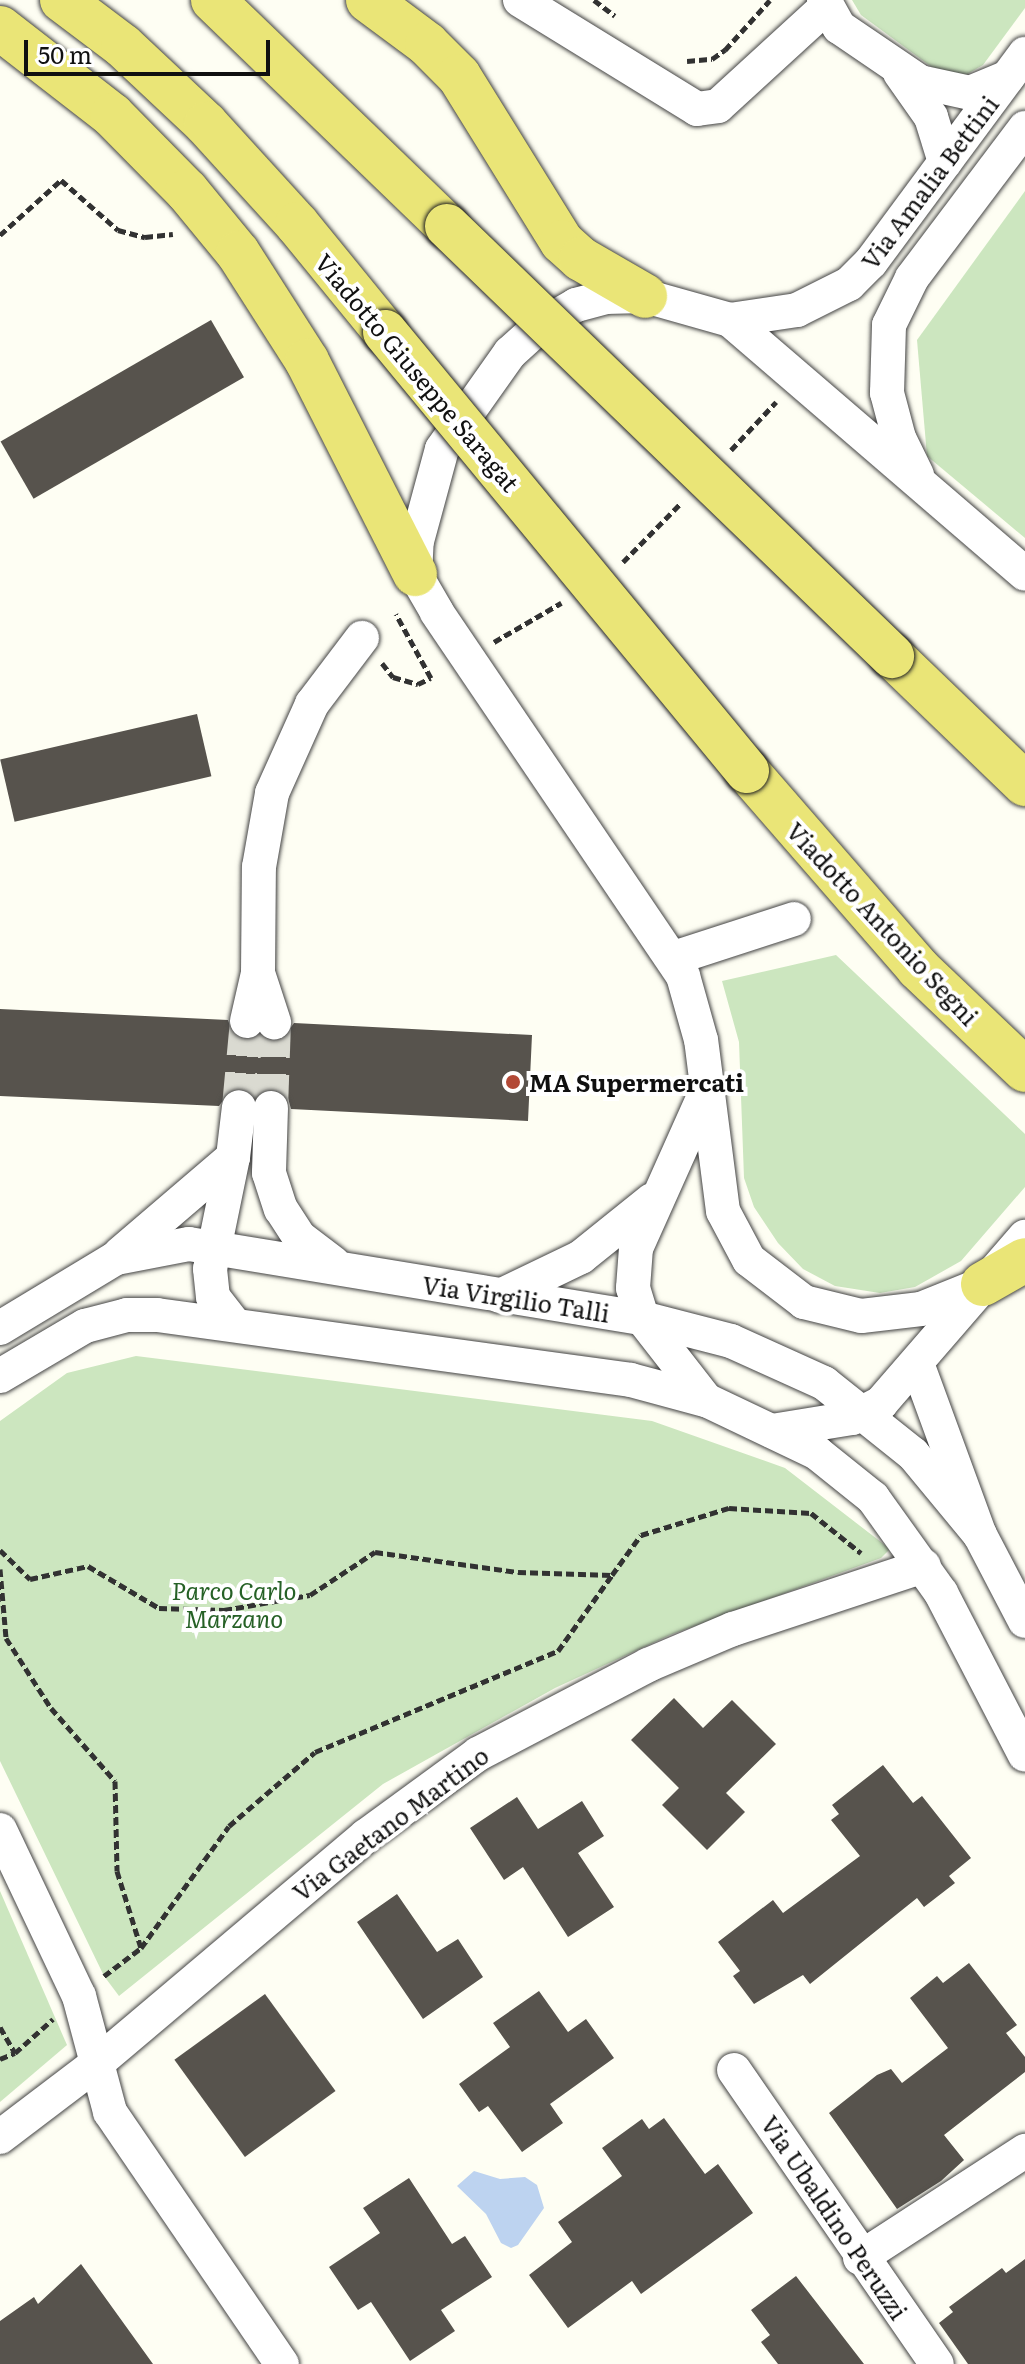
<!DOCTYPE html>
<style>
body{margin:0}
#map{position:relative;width:1025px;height:2364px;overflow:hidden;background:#fefef3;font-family:Literata,serif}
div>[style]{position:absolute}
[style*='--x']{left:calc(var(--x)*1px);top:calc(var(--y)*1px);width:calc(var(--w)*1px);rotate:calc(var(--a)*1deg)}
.green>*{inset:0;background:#cce6bf}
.water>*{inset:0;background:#bdd3f0}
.building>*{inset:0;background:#57534d;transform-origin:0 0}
.minor-tunnel>*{height:34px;margin-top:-17px;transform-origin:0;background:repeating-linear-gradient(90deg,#dadad1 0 34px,transparent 0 51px)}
.path>*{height:5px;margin-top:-2.5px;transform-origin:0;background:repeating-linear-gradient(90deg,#323232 0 8px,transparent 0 12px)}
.roads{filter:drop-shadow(0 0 2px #434343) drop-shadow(0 0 2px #434343)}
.minor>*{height:34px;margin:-17px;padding:0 17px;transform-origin:17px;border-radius:17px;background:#fff}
.major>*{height:44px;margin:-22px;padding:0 22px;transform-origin:22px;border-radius:22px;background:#eae577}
.bridges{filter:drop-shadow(0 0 2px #212121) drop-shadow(0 0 2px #212121)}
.major-bridge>*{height:44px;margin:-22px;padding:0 22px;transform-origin:22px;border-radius:22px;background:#eae577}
.dots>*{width:22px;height:22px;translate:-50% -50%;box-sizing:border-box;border:4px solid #fff;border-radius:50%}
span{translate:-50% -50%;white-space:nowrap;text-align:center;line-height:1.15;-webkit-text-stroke:8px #fff;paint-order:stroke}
.street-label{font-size:24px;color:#101010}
.poi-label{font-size:24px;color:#101010;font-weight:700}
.left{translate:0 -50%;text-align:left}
.park-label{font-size:24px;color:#266126;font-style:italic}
.scale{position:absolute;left:24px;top:40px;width:246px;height:36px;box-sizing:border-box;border:4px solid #101010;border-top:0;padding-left:10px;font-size:24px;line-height:28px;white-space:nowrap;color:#101010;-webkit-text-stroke:6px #fff;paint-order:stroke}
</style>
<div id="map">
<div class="green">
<i style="clip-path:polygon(852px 0,1025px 0,1025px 8px,983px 65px,964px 76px,933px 68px,861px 15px)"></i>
<i style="clip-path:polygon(1025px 191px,1025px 538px,927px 456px,917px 340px)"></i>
<i style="clip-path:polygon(836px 955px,1025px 1134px,1025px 1187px,961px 1261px,915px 1287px,880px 1293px,835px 1286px,803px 1269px,778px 1243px,754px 1207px,744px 1178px,739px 1042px,722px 981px)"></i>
<i style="clip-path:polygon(136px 1356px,652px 1421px,785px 1468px,890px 1549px,881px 1558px,670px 1635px,555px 1688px,383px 1784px,119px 1996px,104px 1976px,0 1761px,0 1421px,67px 1373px)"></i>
<i style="clip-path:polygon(0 1891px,67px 2045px,0 2102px)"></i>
</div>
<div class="water">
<i style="clip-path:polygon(474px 2171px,500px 2179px,525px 2177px,537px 2185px,544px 2208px,518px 2245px,511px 2248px,501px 2243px,486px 2214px,457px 2186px)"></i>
</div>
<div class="building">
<i style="left:211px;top:320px;width:66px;height:243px;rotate:60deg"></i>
<i style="left:197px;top:714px;width:64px;height:202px;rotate:77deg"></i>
<i style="clip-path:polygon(0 1009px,228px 1020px,233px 1035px,243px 1041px,260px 1036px,281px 1041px,294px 1023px,532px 1035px,528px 1121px,291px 1109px,288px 1098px,272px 1088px,255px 1096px,242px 1087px,232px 1088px,219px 1106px,0 1096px)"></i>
<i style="clip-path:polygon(674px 1698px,703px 1728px,732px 1700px,776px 1744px,726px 1793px,745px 1812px,707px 1850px,662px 1805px,679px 1788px,631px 1740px)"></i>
<i style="clip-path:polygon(883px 1765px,913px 1803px,922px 1796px,971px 1858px,949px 1876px,955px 1883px,924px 1907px,917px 1898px,810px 1984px,803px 1975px,754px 2004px,733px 1976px,740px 1971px,718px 1942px,773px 1900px,783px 1913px,860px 1856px,831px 1820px,839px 1814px,832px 1805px)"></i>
<i style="clip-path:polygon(517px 1797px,538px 1829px,582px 1801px,604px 1836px,578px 1853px,614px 1907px,568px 1937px,523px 1867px,504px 1880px,470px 1828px)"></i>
<i style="clip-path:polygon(397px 1894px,437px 1952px,458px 1939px,483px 1977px,423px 2019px,357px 1922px)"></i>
<i style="clip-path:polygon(969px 1963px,1017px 2025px,1006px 2033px,1025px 2057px,1025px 2072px,944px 2135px,964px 2160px,941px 2181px,897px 2209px,829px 2113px,877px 2075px,891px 2069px,902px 2083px,948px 2048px,910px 1998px,937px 1976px,943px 1983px)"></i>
<i style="clip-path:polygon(539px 1991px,568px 2032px,586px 2019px,614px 2058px,550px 2104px,563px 2123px,522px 2152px,488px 2106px,479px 2112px,459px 2084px,510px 2047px,493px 2023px)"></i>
<i style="left:265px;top:1994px;width:120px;height:112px;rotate:54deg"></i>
<i style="clip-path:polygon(664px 2118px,705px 2174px,718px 2164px,753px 2213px,641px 2294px,632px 2281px,568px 2328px,529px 2275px,572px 2242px,558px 2222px,622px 2176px,602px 2148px,642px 2119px,649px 2129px)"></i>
<i style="clip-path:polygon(409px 2178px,452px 2244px,465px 2236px,492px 2277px,441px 2310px,455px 2331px,410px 2361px,371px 2302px,358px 2310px,329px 2267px,380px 2233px,363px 2208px)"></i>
<i style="clip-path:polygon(1025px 2259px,1025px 2364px,968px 2364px,939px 2323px,953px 2312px,949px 2307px,1002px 2268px,1006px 2273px)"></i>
<i style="clip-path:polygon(81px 2264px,153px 2364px,0 2364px,0 2321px,34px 2297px,38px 2304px)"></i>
<i style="clip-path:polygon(796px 2276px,864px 2364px,778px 2364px,761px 2342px,770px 2335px,751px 2310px)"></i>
</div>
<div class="minor-tunnel">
<i style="--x:239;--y:1107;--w:86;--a:-84.7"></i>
<i style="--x:271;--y:1108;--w:86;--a:-88"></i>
</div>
<div class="path">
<i style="--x:594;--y:0;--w:26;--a:37"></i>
<i style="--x:687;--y:61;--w:25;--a:-5"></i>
<i style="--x:712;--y:59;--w:16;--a:-35"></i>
<i style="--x:725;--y:50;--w:67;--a:-48"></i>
<i style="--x:0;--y:235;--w:82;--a:-42"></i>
<i style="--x:61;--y:180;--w:76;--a:41.3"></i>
<i style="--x:118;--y:230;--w:28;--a:15"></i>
<i style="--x:145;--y:237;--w:28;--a:-6"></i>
<i style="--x:731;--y:450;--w:66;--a:-46.8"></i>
<i style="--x:623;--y:562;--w:81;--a:-45.5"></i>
<i style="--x:494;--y:642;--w:78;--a:-30.2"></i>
<i style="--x:382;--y:663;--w:18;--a:52"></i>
<i style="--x:393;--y:677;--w:26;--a:16"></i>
<i style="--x:418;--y:684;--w:14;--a:-25"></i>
<i style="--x:431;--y:678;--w:73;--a:-118.7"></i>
<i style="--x:0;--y:1550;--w:42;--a:44"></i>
<i style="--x:30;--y:1579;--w:59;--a:-12.6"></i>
<i style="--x:88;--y:1566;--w:82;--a:30.6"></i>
<i style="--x:159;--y:1608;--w:65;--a:1.8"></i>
<i style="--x:224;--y:1610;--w:87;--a:-9.9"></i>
<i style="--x:310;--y:1595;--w:78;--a:-33.5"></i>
<i style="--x:375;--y:1552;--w:144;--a:8"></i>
<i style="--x:518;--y:1572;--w:94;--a:1.8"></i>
<i style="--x:612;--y:1575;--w:49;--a:-54.1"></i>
<i style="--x:641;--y:1535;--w:92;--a:-17.1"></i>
<i style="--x:729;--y:1508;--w:82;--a:3.5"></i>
<i style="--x:811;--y:1513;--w:64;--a:38.7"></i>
<i style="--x:0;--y:1569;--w:69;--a:85"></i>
<i style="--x:6;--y:1638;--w:83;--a:57.3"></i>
<i style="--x:51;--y:1708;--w:97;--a:48.8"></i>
<i style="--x:115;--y:1781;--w:90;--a:88.7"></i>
<i style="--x:117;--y:1871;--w:81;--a:72.7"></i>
<i style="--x:141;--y:1948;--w:150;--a:-54.2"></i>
<i style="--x:229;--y:1826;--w:113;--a:-40.7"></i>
<i style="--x:315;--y:1752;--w:263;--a:-22.6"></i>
<i style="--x:558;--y:1651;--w:93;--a:-54.6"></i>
<i style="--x:104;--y:1976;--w:46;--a:-37.1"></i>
<i style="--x:0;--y:2027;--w:30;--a:60"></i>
<i style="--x:0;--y:2059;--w:16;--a:-22"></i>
<i style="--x:15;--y:2053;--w:51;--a:-41.8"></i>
</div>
<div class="roads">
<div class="minor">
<i style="--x:520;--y:0;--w:208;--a:31.6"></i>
<i style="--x:697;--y:109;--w:21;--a:-8"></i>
<i style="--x:718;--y:106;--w:147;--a:-42.5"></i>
<i style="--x:824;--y:0;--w:31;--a:61"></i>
<i style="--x:839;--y:27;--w:98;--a:34.2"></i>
<i style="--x:920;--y:82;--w:51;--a:12.4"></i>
<i style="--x:970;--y:93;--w:41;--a:-22.8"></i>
<i style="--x:900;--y:73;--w:54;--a:54.8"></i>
<i style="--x:931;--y:117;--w:47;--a:72.7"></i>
<i style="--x:730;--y:320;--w:68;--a:-8.5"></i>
<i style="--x:797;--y:310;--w:58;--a:-26.6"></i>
<i style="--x:849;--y:284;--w:31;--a:-45"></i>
<i style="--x:871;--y:262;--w:259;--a:-53.5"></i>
<i style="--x:917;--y:475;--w:41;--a:-115.9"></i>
<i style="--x:899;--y:438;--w:47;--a:-104.9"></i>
<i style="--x:887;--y:393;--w:68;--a:-88.3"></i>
<i style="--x:889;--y:325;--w:52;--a:-63.9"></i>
<i style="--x:912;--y:278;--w:188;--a:-53"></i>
<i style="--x:674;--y:958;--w:126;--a:-18"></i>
<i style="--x:258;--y:973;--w:52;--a:71.9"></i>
<i style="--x:247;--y:1021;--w:49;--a:-77.1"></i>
<i style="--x:258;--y:973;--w:106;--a:-89.5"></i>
<i style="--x:259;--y:867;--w:75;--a:-80"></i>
<i style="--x:272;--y:793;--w:98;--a:-65.8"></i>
<i style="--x:312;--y:704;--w:83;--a:-52.9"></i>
<i style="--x:705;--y:1094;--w:169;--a:114.1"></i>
<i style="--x:636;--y:1248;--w:40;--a:94.3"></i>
<i style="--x:633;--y:1288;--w:31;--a:73"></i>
<i style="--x:642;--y:1318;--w:104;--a:52"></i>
<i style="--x:706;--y:1400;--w:123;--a:25.5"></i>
<i style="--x:817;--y:1453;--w:72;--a:38.8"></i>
<i style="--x:873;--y:1498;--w:117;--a:54.4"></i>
<i style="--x:941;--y:1593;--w:182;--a:62.6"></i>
<i style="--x:271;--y:1108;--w:65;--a:91.8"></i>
<i style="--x:269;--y:1173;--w:38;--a:72"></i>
<i style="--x:281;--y:1209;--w:33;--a:57"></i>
<i style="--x:299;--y:1237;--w:43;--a:37.4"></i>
<i style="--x:233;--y:1157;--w:114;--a:101.6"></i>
<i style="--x:210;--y:1269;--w:28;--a:84"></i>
<i style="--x:213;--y:1297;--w:33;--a:52"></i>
<i style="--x:120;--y:1254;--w:149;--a:-40.6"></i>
<i style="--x:233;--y:1157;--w:50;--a:-83.2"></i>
<i style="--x:983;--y:1284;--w:67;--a:158"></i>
<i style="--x:921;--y:1309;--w:60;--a:173.3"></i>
<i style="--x:861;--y:1316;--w:59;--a:-166.2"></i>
<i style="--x:804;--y:1302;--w:69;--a:-142.6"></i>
<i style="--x:749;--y:1260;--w:55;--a:-118"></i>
<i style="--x:723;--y:1211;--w:172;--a:-97.3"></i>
<i style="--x:701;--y:1040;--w:66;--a:-105.7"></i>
<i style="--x:683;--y:976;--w:439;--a:-124.1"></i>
<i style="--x:437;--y:612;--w:44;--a:-120.1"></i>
<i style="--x:415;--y:574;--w:33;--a:-87"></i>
<i style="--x:417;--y:541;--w:95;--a:-74.8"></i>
<i style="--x:442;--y:449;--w:118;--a:-54.7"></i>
<i style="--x:510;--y:353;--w:40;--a:-42"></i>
<i style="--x:540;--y:326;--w:42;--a:-30.3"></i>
<i style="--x:576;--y:305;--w:30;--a:-15"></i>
<i style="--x:605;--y:297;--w:40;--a:-1.4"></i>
<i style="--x:645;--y:296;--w:88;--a:15.8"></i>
<i style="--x:730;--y:320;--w:389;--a:40.7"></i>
<i style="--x:500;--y:1296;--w:90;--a:-25.7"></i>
<i style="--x:581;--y:1257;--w:91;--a:-38.8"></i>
<i style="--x:0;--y:1328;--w:135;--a:-31.1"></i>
<i style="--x:116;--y:1258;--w:74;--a:-10.9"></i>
<i style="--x:189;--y:1244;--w:459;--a:9.3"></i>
<i style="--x:642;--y:1318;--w:92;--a:14.5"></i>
<i style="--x:731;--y:1341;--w:102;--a:24.3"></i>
<i style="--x:824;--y:1383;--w:114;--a:38.6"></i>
<i style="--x:913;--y:1454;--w:105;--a:50.4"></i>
<i style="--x:918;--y:1366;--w:180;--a:69.9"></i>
<i style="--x:980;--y:1535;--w:97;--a:62.4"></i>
<i style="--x:0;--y:1376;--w:99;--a:-30.5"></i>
<i style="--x:85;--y:1326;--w:43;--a:-14.7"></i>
<i style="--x:127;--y:1315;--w:30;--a:0"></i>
<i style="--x:157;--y:1315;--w:478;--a:7.8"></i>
<i style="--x:631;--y:1380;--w:77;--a:15.1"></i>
<i style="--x:772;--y:1431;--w:81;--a:-9.2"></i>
<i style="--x:852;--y:1418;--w:33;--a:-27"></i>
<i style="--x:881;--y:1403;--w:220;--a:-49.1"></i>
<i style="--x:0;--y:1830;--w:184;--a:64.6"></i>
<i style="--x:79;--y:1996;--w:120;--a:75"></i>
<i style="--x:110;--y:2112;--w:305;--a:55.7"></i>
<i style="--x:734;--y:2070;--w:357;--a:55.4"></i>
<i style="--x:0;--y:2137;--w:121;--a:-37.2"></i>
<i style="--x:96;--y:2064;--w:353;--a:-40.2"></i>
<i style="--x:366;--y:1836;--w:139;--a:-36.2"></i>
<i style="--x:478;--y:1754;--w:192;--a:-27.6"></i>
<i style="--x:648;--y:1665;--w:92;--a:-23"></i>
<i style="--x:733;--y:1629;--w:201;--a:-18.3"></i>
<i style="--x:860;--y:2258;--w:197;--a:-33"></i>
</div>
<div class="major">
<i style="--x:62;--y:0;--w:76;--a:37"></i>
<i style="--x:123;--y:46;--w:114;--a:43.2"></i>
<i style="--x:206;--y:124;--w:135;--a:47.7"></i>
<i style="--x:297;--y:224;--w:139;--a:50.8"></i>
<i style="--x:213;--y:0;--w:325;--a:44"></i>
<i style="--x:368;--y:0;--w:74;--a:36.7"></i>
<i style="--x:427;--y:44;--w:45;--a:45"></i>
<i style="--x:459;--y:76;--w:195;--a:58.2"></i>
<i style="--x:562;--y:242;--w:25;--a:42"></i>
<i style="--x:581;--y:259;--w:74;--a:30"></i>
<i style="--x:0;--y:28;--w:142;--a:37.8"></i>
<i style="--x:112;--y:115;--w:107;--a:45.4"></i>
<i style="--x:187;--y:191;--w:80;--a:50.6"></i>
<i style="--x:238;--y:253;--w:128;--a:57.4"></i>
<i style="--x:307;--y:361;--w:239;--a:63.1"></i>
<i style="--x:892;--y:656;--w:185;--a:43.9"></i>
<i style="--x:747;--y:771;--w:261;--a:49"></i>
<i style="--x:918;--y:968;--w:148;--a:43.6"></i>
<i style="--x:983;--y:1284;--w:48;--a:-29.7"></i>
</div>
</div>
<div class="bridges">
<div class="major-bridge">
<i style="--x:447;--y:226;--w:619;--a:44.02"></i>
<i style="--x:385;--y:332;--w:569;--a:50.49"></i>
</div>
</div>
<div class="dots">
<i style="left:513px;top:1082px;background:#b24835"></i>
</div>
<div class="street-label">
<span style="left:929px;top:182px;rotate:-53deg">Via Amalia Bettini</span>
<span style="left:418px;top:372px;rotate:50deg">Viadotto Giuseppe Saragat</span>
<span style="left:883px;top:923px;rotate:47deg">Viadotto Antonio Segni</span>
<span style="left:516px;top:1298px;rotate:9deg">Via Virgilio Talli</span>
<span style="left:390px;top:1823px;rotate:-37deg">Via Gaetano Martino</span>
<span style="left:835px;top:2217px;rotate:56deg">Via Ubaldino Peruzzi</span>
</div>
<div class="poi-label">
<span class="left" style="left:529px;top:1082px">MA Supermercati</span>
</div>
<div class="park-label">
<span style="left:234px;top:1604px">Parco Carlo<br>Marzano</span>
</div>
<div class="scale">50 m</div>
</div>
